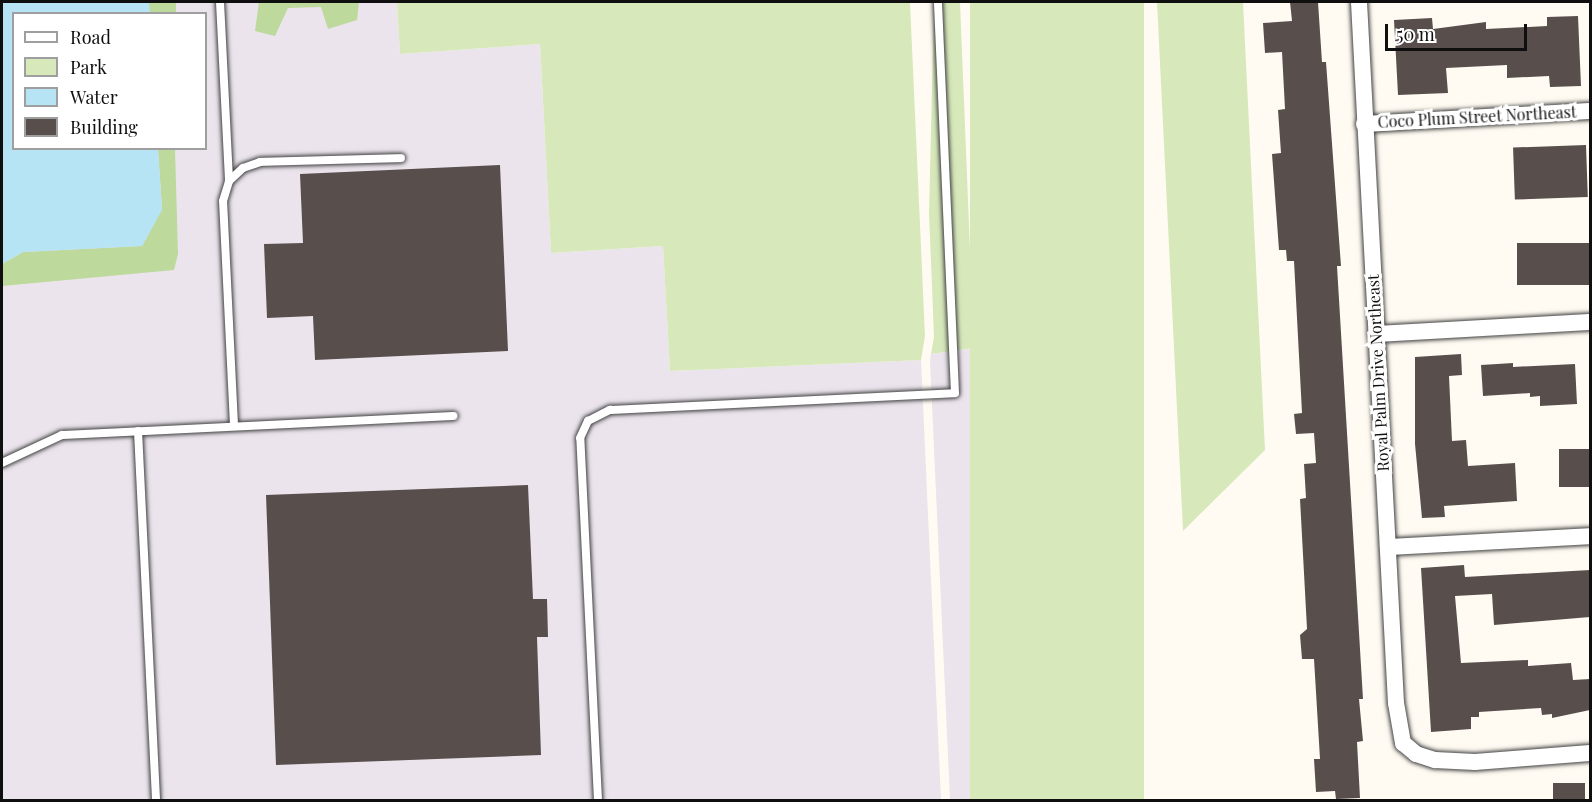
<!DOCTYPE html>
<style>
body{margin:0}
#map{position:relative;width:1592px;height:802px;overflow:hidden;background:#fffbf2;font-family:"Playfair Display",serif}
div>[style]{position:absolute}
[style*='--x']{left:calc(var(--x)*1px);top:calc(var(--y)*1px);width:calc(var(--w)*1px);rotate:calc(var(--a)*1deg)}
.industrial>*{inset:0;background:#ebe4ed}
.green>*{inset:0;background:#d7e9bb;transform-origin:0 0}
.forest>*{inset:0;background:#bdd99b;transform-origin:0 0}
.water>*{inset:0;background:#b7e4f5}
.building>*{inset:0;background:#584f4c;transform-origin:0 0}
.roads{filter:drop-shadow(0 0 2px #424242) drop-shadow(0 0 2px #424242)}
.lane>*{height:8px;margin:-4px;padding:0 4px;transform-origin:4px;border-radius:4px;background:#fff}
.street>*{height:16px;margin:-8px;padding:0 8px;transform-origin:8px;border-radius:8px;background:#fff}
span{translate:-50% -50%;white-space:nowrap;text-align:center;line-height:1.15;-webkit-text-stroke:6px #fff;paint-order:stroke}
.street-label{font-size:16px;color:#0f0f0f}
.frame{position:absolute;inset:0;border:3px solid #0f0f0f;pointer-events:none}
.legend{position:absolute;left:12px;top:12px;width:195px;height:138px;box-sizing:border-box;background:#fff;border:2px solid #9f9f9f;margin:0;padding:8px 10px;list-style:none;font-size:18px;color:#0f0f0f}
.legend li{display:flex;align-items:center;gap:12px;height:30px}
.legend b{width:30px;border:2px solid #9f9f9f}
.scale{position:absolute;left:1385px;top:24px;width:142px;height:27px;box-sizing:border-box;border:3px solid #0f0f0f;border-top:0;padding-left:8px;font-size:18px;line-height:21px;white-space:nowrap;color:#0f0f0f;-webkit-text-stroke:4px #fff;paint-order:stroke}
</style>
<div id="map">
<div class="industrial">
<i style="clip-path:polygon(evenodd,2px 2px,397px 2px,400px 54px,540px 44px,551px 253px,663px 246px,670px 371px,921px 360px,941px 800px,2px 800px,2px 2px,14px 14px,206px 14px,206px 148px,14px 148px,14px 14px)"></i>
<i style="clip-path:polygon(974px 348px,989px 745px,983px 800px,950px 800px,930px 361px,931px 354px)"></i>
</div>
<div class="green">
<i style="clip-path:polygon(397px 2px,910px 2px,925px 336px,921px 360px,670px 371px,663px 246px,551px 253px,540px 44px,400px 54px)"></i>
<i style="clip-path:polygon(934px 2px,960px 2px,974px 348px,931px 354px,934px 337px,929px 213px)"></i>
<i style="left:970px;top:2px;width:174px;height:799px"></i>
<i style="clip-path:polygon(1157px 2px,1243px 2px,1265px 450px,1183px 531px)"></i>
</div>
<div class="forest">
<i style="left:149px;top:2px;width:27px;height:11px"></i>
<i style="clip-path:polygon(259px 2px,359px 2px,357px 20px,328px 29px,321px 7px,288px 8px,275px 36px,255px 31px)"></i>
<i style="clip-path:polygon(158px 149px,175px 149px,178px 254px,174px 270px,2px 286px,2px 264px,23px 252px,142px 246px,162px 209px)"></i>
</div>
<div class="water">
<i style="clip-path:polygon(2px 2px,149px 2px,150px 13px,14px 14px,14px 148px,158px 149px,162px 210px,142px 246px,23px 252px,2px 264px)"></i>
</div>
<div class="building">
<i style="clip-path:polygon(1290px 2px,1318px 2px,1322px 62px,1326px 62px,1341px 266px,1337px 266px,1363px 699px,1359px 699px,1363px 741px,1357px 742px,1360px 798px,1336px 799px,1335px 791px,1316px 792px,1314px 759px,1320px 759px,1314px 659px,1302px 659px,1300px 635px,1307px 629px,1300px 499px,1306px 498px,1304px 464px,1316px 463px,1314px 433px,1296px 434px,1294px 414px,1302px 413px,1294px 261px,1287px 261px,1286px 250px,1279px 250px,1272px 154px,1281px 153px,1278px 110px,1285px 109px,1282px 52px,1265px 53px,1263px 23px,1292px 21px)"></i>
<i style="clip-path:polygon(1578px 16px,1581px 86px,1550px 87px,1549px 76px,1507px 78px,1507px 65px,1446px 68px,1448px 93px,1398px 95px,1394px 20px,1432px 18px,1433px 29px,1486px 22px,1486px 29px,1547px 26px,1547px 17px)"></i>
<i style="left:1586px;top:145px;width:52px;height:73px;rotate:88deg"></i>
<i style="clip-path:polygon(500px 165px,508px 351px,315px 360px,313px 316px,267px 318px,264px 244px,303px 243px,300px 174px)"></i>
<i style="left:1590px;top:243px;width:42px;height:73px;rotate:90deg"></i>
<i style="clip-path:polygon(1461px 354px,1462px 375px,1449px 376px,1452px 441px,1466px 440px,1468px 466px,1515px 463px,1517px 501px,1444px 506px,1445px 517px,1422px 518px,1415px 444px,1415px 357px)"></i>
<i style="clip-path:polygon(1513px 363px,1513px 367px,1575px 364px,1577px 404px,1540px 406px,1540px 396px,1530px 397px,1530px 393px,1483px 396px,1481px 365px)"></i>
<i style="left:1590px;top:449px;width:38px;height:31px;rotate:90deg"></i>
<i style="clip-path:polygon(528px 485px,533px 599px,547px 599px,548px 637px,537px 637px,541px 755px,276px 765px,266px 495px)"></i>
<i style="clip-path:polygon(1464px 565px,1465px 577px,1590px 570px,1590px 617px,1494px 625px,1492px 594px,1455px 596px,1461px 663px,1528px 660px,1528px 666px,1571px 663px,1573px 680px,1590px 679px,1590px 710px,1552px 718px,1552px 714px,1542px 715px,1541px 708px,1479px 712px,1479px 717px,1471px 717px,1471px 729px,1431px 732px,1421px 568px)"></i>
<i style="left:1585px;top:783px;width:18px;height:32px;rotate:90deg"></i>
</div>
<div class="roads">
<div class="lane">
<i style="--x:220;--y:2;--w:179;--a:87.1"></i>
<i style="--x:234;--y:425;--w:224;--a:-92.8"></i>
<i style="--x:223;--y:201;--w:21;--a:-73"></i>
<i style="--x:229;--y:181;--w:19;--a:-43"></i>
<i style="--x:243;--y:168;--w:18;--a:-19"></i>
<i style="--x:260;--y:162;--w:141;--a:-1.6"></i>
<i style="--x:138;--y:431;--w:369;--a:87.2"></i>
<i style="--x:2;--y:463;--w:66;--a:-25"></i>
<i style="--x:62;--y:435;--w:392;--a:-2.8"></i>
<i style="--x:598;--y:800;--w:362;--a:-92.8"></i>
<i style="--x:580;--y:438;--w:19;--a:-65"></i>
<i style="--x:588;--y:421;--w:25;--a:-27"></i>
<i style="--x:610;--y:410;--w:345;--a:-2.8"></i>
<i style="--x:955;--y:393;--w:391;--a:-92.5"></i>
</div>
<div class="street">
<i style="--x:1359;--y:2;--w:702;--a:86.98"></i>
<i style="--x:1396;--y:703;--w:41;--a:80.1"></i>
<i style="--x:1403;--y:743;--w:17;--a:40"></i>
<i style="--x:1416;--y:754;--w:20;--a:18"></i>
<i style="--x:1435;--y:760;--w:40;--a:2.9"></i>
<i style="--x:1475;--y:762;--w:115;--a:-4.5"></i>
<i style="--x:1364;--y:124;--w:226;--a:-3.3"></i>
<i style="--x:1376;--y:334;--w:214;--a:-3.2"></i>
<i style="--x:1388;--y:547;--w:202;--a:-3.1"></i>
</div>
</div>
<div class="street-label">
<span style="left:1477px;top:117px;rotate:-3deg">Coco Plum Street Northeast</span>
<span style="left:1378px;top:373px;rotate:-93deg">Royal Palm Drive Northeast</span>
</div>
<div class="frame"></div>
<ul class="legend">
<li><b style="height:8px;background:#fff"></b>Road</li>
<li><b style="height:16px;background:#d7e9bb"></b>Park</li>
<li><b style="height:16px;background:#b7e4f5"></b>Water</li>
<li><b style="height:16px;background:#584f4c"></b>Building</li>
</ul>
<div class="scale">50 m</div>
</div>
